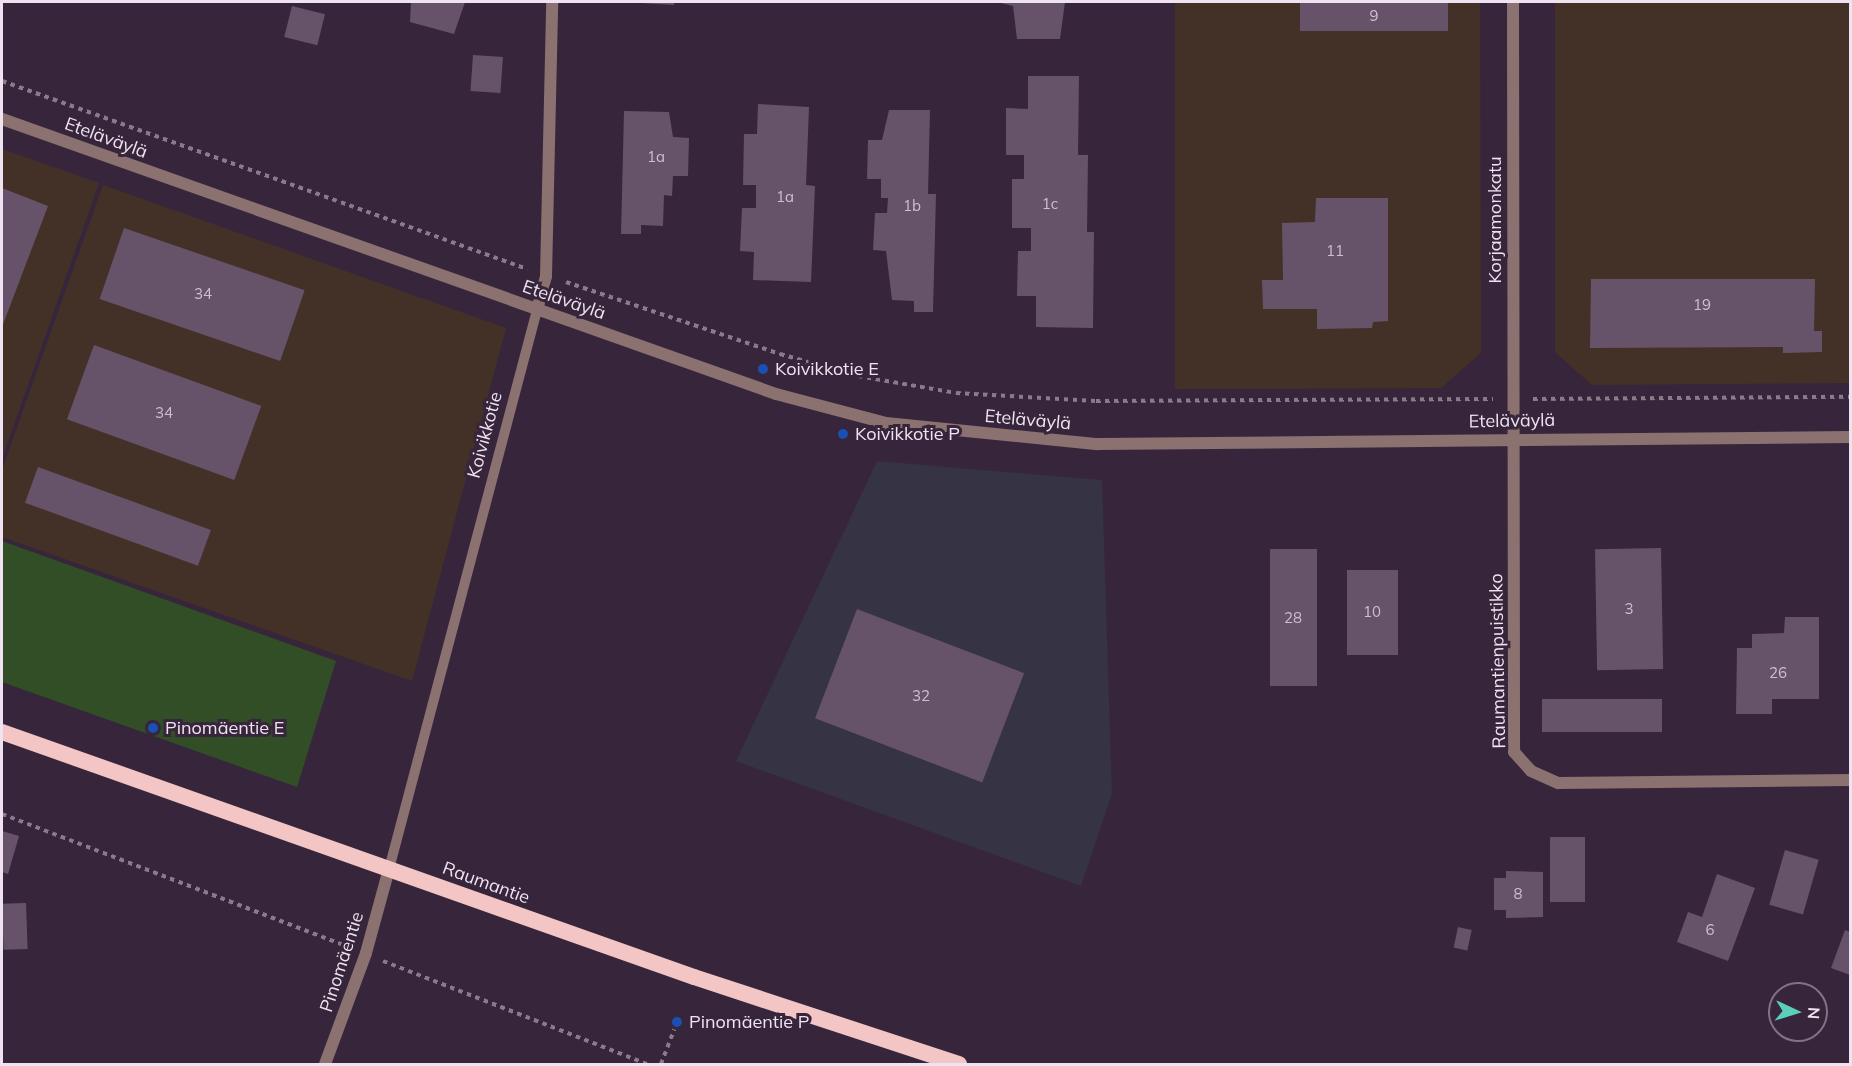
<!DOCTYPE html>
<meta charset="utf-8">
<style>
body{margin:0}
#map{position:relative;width:1852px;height:1066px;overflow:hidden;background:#37263b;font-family:Mulish,sans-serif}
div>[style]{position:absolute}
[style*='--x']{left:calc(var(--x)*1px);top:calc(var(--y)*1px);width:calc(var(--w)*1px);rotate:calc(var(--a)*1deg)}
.commercial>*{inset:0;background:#353344}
.industrial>*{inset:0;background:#433128}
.green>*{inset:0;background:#324e27}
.building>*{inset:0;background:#66536a;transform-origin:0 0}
.path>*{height:4px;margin-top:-2px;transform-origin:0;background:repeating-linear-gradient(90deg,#897a8c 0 4.5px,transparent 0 9px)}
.service>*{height:10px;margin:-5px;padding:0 5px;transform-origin:5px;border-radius:5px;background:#8b7170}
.minor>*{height:12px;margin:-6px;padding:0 6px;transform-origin:6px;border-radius:6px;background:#8b7170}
.tertiary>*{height:12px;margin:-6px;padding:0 6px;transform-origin:6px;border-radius:6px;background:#8b7170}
.trunk>*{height:16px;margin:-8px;padding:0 8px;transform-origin:8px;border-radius:8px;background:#f3c5c4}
.dots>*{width:16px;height:16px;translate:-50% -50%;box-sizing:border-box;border:3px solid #37263b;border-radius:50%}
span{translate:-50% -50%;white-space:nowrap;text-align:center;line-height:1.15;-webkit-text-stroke:6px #37263b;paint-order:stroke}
.number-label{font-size:15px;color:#cdbfcf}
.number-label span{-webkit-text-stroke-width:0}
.street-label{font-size:18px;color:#efe3f1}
.poi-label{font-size:18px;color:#efe3f1}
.left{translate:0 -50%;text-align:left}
.frame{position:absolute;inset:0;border:3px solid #efe3f1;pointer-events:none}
.north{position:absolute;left:1768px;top:982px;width:60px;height:60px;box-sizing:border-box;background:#37263b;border:2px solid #817284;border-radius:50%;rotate:94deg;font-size:16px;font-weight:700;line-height:24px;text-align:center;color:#efe3f1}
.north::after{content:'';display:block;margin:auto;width:21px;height:27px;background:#5bcebc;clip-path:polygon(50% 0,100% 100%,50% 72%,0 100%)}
</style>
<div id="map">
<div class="commercial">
<i style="clip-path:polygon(877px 461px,1102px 480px,1112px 794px,1081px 886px,736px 761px)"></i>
</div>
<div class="industrial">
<i style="clip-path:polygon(1175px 2px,1480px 2px,1481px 353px,1441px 388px,1175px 389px)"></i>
<i style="clip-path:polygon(1555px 2px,1850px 2px,1850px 383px,1592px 385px,1555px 352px)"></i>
<i style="clip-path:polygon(2px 149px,99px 183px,2px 459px)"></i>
<i style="clip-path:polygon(103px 185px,506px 328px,412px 681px,2px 537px,2px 470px)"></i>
</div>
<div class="green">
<i style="clip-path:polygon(2px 541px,336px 661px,297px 787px,2px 682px)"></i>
</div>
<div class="building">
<i style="clip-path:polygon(411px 2px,465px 2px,454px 34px,410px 22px)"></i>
<i style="clip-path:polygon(625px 2px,674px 2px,674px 5px)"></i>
<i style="clip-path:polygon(997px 2px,1065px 2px,1060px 39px,1017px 39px,1013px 6px)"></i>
<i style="left:1300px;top:2px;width:148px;height:29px"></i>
<i style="left:292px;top:6px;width:34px;height:32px;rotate:14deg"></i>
<i style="left:473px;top:55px;width:30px;height:36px;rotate:4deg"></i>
<i style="clip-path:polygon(1028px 76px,1079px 76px,1078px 155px,1088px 155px,1087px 232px,1094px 232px,1093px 328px,1036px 327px,1036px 296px,1017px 296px,1018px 251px,1031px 251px,1031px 228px,1012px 228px,1012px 179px,1024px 179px,1024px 155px,1006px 155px,1006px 108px,1028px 109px)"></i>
<i style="clip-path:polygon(758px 104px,809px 107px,806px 185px,815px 186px,811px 282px,753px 280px,754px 252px,740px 251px,742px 208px,756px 208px,756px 185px,743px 185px,744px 134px,757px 134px)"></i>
<i style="clip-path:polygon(889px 110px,930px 110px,928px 194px,936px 194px,933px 312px,914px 312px,914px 301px,892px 300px,886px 251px,873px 250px,875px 213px,887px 213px,888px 198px,881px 198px,881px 179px,867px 179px,868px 140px,882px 140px)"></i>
<i style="clip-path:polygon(624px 111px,669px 112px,673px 137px,689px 138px,688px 176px,673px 176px,672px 196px,664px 195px,663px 226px,641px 225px,641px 234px,621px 234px)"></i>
<i style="clip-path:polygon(2px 188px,48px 206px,2px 327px)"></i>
<i style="clip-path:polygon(1316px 198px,1388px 198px,1388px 321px,1373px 322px,1372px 328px,1317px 329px,1317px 309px,1263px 309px,1262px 280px,1283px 280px,1282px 223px,1315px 222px)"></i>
<i style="left:124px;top:228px;width:191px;height:75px;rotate:19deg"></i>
<i style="clip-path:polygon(1591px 279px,1815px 279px,1814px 331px,1822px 331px,1822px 352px,1783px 353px,1783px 347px,1590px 348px)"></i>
<i style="left:94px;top:345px;width:178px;height:79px;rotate:20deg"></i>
<i style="left:38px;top:467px;width:184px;height:38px;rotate:20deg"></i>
<i style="left:1661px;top:548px;width:121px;height:66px;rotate:89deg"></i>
<i style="left:1317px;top:549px;width:137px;height:47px;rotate:90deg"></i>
<i style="left:1347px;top:570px;width:51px;height:85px"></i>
<i style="left:857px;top:609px;width:179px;height:117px;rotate:21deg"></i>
<i style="clip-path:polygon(1785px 617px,1819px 617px,1819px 699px,1772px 699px,1772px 714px,1736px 714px,1737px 648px,1752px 648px,1752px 634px,1784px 633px)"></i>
<i style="left:1542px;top:699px;width:120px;height:33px"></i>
<i style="clip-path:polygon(2px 831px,19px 836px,8px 874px,2px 872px)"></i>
<i style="left:1585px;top:837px;width:65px;height:35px;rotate:90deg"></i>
<i style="left:1785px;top:850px;width:35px;height:57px;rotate:16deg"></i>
<i style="clip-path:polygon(1506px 871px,1543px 872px,1543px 917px,1506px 918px,1506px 910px,1494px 910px,1494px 878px,1506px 878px)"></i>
<i style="clip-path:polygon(1717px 874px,1755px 888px,1728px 961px,1677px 942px,1688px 912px,1702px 917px)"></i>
<i style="left:26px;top:903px;width:46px;height:24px;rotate:88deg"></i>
<i style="left:1458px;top:927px;width:14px;height:21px;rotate:12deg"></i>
<i style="clip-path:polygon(1845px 930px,1850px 932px,1850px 975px,1831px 968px)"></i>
</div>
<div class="path">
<i style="--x:2;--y:81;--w:558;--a:19.7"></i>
<i style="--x:566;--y:282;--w:226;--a:18.6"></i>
<i style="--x:780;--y:354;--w:81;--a:15.8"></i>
<i style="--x:858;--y:376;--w:99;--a:9.8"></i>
<i style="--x:956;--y:393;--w:140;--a:3.3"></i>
<i style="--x:1096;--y:401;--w:397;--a:-0.3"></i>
<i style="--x:1533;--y:399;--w:317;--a:-0.4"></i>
<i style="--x:2;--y:814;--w:371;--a:21"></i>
<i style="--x:383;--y:961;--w:283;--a:21.3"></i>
<i style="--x:661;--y:1064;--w:45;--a:-69.1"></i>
</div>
<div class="service">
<i style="--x:389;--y:869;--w:578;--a:-75.17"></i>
</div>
<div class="minor">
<i style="--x:1513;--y:2;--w:750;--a:89.92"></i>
<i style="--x:1514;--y:752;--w:25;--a:48"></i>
<i style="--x:1531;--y:771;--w:30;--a:24"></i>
<i style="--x:1558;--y:783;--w:292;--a:-0.6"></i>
<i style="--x:537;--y:310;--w:35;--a:-75"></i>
<i style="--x:546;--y:276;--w:274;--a:-88.7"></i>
</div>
<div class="tertiary">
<i style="--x:2;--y:119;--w:821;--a:19.56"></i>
<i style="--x:776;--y:394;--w:114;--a:14.8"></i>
<i style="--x:886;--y:423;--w:213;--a:5.7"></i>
<i style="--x:1098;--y:444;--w:752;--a:-0.53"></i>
<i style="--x:325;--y:1064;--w:118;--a:-69.7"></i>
<i style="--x:366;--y:953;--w:87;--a:-74.7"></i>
</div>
<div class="trunk">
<i style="--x:2;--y:732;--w:734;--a:19.5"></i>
<i style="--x:694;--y:977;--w:279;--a:18.2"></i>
</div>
<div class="dots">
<i style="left:763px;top:369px;background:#1a4fb4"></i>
<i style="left:843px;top:434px;background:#1a4fb4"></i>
<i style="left:153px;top:728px;background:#1a4fb4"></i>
<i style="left:677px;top:1022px;background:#1a4fb4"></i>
</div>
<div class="number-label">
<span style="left:1374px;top:16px">9</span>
<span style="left:656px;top:157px">1a</span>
<span style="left:785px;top:197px">1a</span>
<span style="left:1050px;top:204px">1c</span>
<span style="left:912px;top:206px">1b</span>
<span style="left:1335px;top:251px">11</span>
<span style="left:203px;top:294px">34</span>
<span style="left:1702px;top:305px">19</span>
<span style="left:164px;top:413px">34</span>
<span style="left:1629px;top:609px">3</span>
<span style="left:1372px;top:612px">10</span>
<span style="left:1293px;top:618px">28</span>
<span style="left:1778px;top:673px">26</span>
<span style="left:921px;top:696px">32</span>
<span style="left:1518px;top:894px">8</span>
<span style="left:1710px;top:930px">6</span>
</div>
<div class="street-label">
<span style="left:106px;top:138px;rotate:20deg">Eteläväylä</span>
<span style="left:1495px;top:220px;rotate:-90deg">Korjaamonkatu</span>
<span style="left:564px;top:300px;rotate:19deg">Eteläväylä</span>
<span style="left:1028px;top:420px;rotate:5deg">Eteläväylä</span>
<span style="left:1512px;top:421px;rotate:-1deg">Eteläväylä</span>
<span style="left:485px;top:435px;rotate:-75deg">Koivikkotie</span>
<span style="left:1498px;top:661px;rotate:-91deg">Raumantienpuistikko</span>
<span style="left:486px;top:883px;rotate:20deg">Raumantie</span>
<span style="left:342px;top:962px;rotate:-72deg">Pinomäentie</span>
</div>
<div class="poi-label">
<span class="left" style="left:775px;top:369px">Koivikkotie E</span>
<span class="left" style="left:855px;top:434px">Koivikkotie P</span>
<span class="left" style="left:165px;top:728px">Pinomäentie E</span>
<span class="left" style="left:689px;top:1022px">Pinomäentie P</span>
</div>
<div class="frame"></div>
<div class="north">N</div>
</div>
